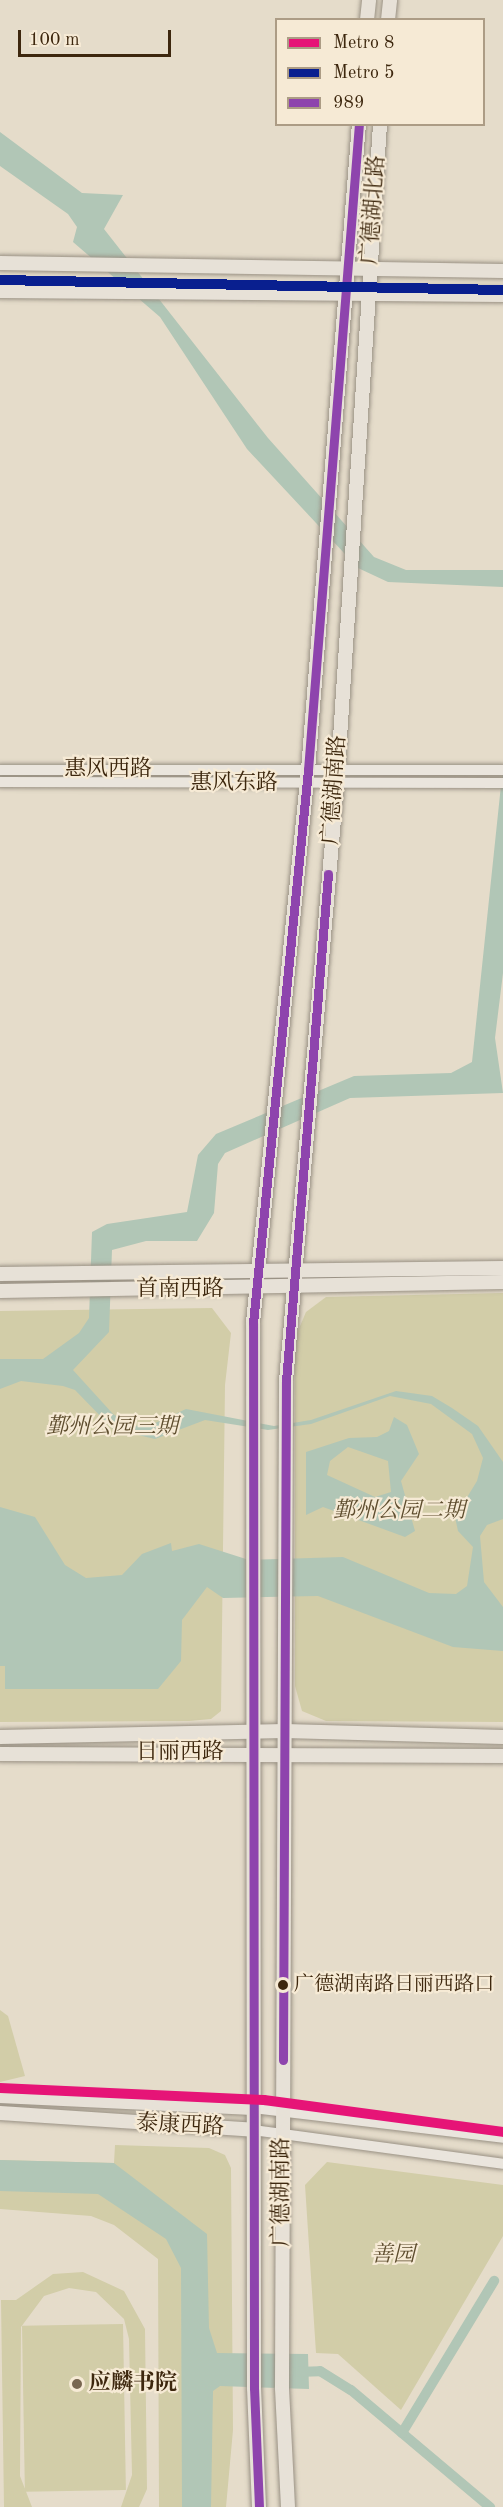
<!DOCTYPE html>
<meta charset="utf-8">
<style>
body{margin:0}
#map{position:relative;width:503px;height:2507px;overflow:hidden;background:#e5dcca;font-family:"Old Standard TT","Noto Serif SC",serif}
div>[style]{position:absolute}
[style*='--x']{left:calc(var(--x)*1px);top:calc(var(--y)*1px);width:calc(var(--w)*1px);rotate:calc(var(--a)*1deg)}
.green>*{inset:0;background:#d2cda8;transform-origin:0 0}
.water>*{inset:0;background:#b1c6b6}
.canal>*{height:10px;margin:-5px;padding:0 5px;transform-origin:5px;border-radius:5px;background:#b1c6b6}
.roads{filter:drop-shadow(0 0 2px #999184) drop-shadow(0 0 2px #999184)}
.minor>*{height:10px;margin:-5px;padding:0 5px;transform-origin:5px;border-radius:5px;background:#eae5dd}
.major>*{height:14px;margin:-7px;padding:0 7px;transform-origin:7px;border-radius:7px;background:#e7e1d7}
.bus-1>*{height:9px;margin:-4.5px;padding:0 4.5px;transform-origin:4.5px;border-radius:4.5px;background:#8e44ad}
.metro-1>*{height:10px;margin:-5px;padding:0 5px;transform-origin:5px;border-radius:5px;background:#e61477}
.metro-2>*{height:10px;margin:-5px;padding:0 5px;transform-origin:5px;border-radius:5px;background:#091f8f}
.dots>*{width:16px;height:16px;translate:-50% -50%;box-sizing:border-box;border:3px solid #f6ead5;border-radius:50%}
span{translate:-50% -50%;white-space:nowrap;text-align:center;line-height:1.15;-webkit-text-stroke:4.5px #f6ead5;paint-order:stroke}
.bus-label{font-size:20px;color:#3d270e}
.left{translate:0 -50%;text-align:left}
.street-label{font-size:22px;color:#3d270e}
.park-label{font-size:22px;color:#5e4d2e;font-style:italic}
.poi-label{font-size:22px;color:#3d270e;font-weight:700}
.legend{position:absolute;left:275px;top:18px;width:210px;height:108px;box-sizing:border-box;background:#f6ead5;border:2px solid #ac9c85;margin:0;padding:8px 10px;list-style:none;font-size:18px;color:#3d270e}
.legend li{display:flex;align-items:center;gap:12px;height:30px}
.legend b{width:30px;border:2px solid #ac9c85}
.scale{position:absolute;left:18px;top:30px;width:153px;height:27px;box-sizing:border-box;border:3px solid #3d270e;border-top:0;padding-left:8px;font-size:18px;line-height:21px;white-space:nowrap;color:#3d270e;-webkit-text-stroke:4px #f6ead5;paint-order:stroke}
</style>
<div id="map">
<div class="green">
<i style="clip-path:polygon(503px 1293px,503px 1722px,326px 1721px,302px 1711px,295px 1686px,295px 1338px,306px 1312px,326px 1297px)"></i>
<i style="clip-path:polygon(212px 1308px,231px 1333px,225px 1385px,221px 1711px,211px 1719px,189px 1721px,0 1722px,0 1311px)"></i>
<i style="clip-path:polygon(0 2010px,8px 2016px,25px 2076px,0 2082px)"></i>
<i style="clip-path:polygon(115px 2145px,209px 2148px,225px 2155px,231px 2168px,233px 2430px,226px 2507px,159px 2507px,158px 2259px,114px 2225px,91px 2216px,0 2209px,0 2160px,114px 2163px)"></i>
<i style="clip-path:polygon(327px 2162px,503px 2185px,503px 2236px,401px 2410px,338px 2354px,316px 2353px,305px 2185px)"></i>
<i style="clip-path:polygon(83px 2272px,124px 2291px,145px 2329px,147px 2489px,139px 2507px,121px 2507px,132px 2475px,129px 2339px,124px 2319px,96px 2292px,69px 2288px,44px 2296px,21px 2327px,20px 2476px,32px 2507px,4px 2507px,1px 2300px,16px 2300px,53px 2274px)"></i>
<i style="left:123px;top:2324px;width:166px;height:101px;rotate:89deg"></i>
</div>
<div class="water">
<i style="clip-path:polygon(0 132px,82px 193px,123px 195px,104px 229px,268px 438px,374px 557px,406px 570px,503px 570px,503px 587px,388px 582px,358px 568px,247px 449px,160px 317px,73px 242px,77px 227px,68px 214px,0 166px)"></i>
<i style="clip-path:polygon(503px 766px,503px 973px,495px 1038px,503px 1093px,350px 1098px,225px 1153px,218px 1164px,214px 1213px,197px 1241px,146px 1241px,112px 1250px,109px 1332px,73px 1370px,113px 1414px,132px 1426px,151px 1425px,186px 1409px,274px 1426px,311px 1420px,396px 1391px,432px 1396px,452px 1408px,478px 1426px,503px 1462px,503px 1519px,487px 1525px,480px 1536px,484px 1582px,503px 1607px,503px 1651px,453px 1647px,318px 1596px,223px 1598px,207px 1587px,182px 1620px,181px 1661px,158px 1689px,5px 1689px,5px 1666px,0 1666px,0 1507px,35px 1517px,65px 1565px,86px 1578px,122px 1575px,142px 1554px,171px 1543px,172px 1551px,199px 1544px,249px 1560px,343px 1557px,429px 1593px,456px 1594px,467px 1586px,473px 1547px,458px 1531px,455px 1517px,477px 1481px,483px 1458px,472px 1434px,431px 1404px,390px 1396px,311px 1424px,268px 1430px,205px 1420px,155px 1439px,113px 1429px,75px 1390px,63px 1386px,21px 1381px,0 1389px,0 1359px,43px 1359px,79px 1333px,89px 1318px,92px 1232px,107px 1224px,187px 1212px,198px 1155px,216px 1134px,354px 1076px,451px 1073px,472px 1062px)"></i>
<i style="clip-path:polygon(evenodd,394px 1417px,407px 1425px,419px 1454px,401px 1481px,415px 1531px,405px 1537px,323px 1507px,306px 1515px,306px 1452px,349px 1438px,377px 1437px,389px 1431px,394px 1417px,348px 1447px,388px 1461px,391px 1492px,375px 1497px,327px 1475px,330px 1461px,348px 1447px)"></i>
<i style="clip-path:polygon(0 2160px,114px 2163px,207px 2234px,209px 2328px,217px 2353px,308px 2354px,309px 2389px,220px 2386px,213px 2391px,211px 2507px,182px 2507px,181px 2268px,166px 2239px,98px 2194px,0 2191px)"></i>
</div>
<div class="canal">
<i style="--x:296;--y:2372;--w:24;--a:-2"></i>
<i style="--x:320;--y:2371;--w:36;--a:32"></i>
<i style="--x:351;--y:2390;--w:182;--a:40.1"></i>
<i style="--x:402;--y:2433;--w:178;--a:-58.8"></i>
</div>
<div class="roads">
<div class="minor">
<i style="--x:0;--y:770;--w:503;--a:0"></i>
<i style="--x:0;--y:782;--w:503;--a:0.11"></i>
<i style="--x:253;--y:2108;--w:252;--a:6.8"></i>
<i style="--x:253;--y:2130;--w:252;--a:7.7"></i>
</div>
<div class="major">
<i style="--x:367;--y:20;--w:20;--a:-84"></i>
<i style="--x:388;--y:20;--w:20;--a:-84"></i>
<i style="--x:0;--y:263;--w:503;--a:0.91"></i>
<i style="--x:0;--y:291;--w:503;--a:0.46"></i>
<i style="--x:0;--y:1274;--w:503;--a:-0.68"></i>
<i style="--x:0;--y:1291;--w:503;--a:-1.03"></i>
<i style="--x:0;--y:1737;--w:285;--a:-1.2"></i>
<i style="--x:285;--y:1731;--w:218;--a:1.6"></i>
<i style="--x:0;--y:1754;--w:503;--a:0.23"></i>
<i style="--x:0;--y:2096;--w:253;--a:2.7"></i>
<i style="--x:0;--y:2113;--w:254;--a:3.8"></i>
<i style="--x:259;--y:2507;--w:119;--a:-92.4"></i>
<i style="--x:254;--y:2388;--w:1065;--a:-90.05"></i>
<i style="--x:253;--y:1323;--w:556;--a:-84.32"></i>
<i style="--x:308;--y:770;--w:648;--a:-85.49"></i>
<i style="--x:288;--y:2507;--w:120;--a:-92.9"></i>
<i style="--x:282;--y:2387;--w:1006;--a:-89.77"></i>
<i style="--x:286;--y:1381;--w:599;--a:-85.12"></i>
<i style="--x:337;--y:784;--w:661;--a:-86.27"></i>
</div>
</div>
<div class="bus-1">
<i style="--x:283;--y:2060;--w:679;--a:-89.75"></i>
<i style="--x:286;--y:1381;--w:509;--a:-85.26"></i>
<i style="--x:259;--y:2507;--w:119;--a:-92.4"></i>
<i style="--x:254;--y:2388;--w:1065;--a:-90.05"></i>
<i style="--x:253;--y:1323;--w:556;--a:-84.32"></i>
<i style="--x:308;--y:770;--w:648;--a:-85.49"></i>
</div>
<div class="metro-1">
<i style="--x:0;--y:2088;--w:264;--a:2.6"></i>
<i style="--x:264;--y:2100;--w:241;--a:7.6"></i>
</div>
<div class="metro-2">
<i style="--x:0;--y:280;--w:503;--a:1.14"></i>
</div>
<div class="dots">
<i style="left:283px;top:1985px;background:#3d270e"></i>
<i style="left:77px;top:2384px;background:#786650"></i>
</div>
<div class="bus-label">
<span class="left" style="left:294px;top:1985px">广德湖南路日丽西路口</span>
</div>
<div class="street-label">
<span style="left:374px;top:210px;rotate:-86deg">广德湖北路</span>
<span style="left:108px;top:770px">惠风西路</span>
<span style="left:234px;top:784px">惠风东路</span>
<span style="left:335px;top:790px;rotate:-86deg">广德湖南路</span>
<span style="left:180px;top:1290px">首南西路</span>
<span style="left:180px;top:1753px">日丽西路</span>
<span style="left:180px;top:2126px;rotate:3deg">泰康西路</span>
<span style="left:282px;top:2192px;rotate:-90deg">广德湖南路</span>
</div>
<div class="park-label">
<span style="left:112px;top:1428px">鄞州公园三期</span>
<span style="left:399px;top:1512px">鄞州公园二期</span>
<span style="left:393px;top:2256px">善园</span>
</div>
<div class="poi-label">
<span class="left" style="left:89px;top:2384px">应麟书院</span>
</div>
<ul class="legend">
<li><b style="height:8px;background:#e61477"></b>Metro 8</li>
<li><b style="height:8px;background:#091f8f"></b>Metro 5</li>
<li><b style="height:8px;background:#8e44ad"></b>989</li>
</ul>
<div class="scale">100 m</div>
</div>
